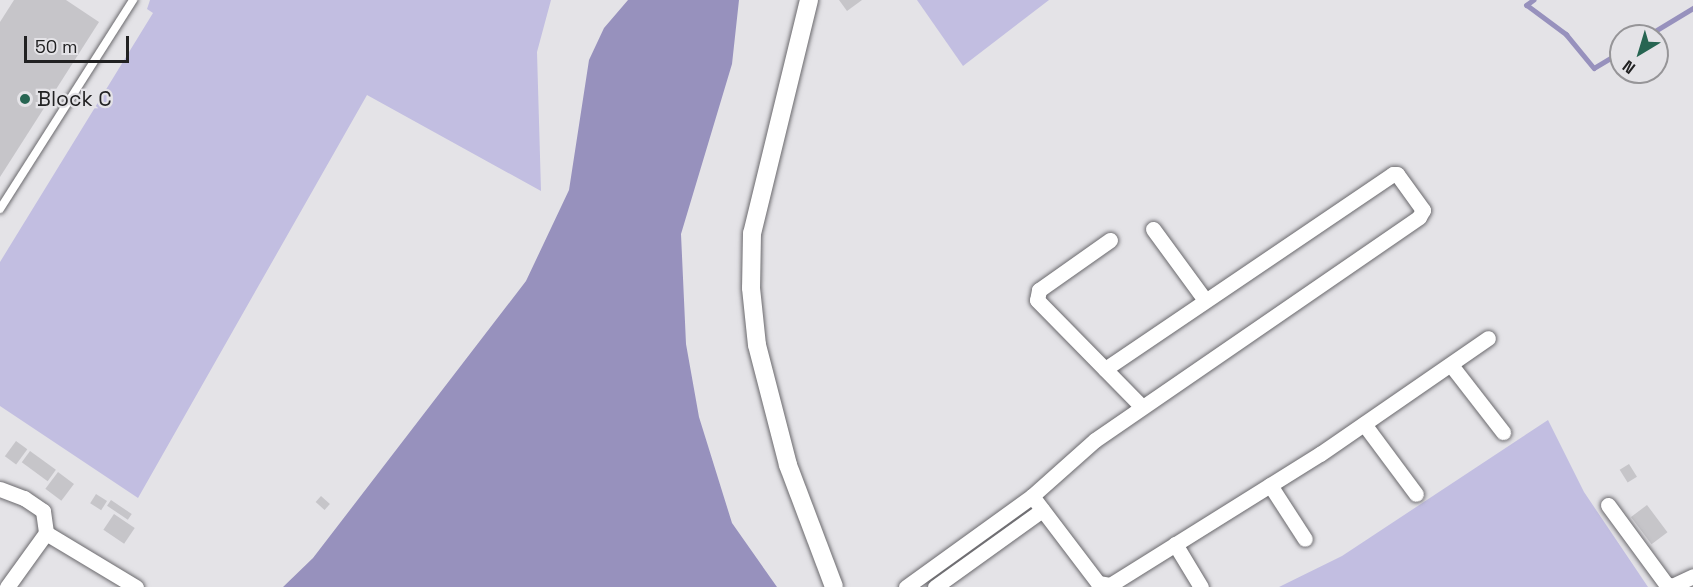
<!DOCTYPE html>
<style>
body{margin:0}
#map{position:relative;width:1693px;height:587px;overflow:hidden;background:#e4e3e7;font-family:"Space Grotesk",sans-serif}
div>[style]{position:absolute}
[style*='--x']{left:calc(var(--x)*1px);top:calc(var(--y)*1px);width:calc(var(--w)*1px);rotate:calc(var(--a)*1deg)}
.green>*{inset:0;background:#c2bee1}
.water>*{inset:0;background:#9791bd}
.stream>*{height:4.5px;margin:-2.25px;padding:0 2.25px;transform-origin:2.25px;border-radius:2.25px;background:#9791bd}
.building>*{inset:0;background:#c6c5c9;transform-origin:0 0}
.roads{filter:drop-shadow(0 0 2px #6a696d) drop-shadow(0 0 2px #6a696d)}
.service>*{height:8px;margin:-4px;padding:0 4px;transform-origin:4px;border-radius:4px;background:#fff}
.minor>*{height:15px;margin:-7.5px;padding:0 7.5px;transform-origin:7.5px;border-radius:7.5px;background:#fff}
.tertiary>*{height:18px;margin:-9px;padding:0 9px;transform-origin:9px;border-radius:9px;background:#fff}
.dots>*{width:16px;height:16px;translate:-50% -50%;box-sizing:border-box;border:3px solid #e4e3e7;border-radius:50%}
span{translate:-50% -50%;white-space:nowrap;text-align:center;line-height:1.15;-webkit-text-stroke:4.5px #e4e3e7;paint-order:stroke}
.poi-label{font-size:21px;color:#212122}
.left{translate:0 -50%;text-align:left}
.north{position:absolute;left:1609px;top:24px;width:60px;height:60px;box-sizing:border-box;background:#e4e3e7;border:2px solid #969598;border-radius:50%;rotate:218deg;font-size:16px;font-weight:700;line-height:24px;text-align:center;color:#212122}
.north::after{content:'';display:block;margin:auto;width:21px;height:27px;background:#276552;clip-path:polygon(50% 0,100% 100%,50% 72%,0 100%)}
.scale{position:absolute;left:24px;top:36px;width:105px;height:27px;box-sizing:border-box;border:3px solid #212122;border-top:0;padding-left:8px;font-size:18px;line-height:21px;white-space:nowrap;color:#212122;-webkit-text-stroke:4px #e4e3e7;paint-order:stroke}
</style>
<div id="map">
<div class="green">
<i style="clip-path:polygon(150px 0,551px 0,537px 52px,541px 191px,367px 95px,138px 498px,0 406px,0 262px,153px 13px,147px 9px)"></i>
<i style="clip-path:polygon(917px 0,1049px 0,963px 66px)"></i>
<i style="clip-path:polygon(1548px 420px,1584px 492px,1648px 587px,1279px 587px,1342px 556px)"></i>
</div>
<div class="water">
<i style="clip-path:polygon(628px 0,739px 0,732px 64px,681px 234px,686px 344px,699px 417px,732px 523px,777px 587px,283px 587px,313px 558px,526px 281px,569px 190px,589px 60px,604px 28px)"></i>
</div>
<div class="stream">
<i style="--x:1534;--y:0;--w:9;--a:144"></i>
<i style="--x:1527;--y:5;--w:49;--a:36.6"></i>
<i style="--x:1566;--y:34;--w:44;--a:50.5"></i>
<i style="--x:1594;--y:68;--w:31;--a:-31"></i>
<i style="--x:1647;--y:36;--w:54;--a:-31.3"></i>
</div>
<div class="building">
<i style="clip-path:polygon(14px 0,66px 0,99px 22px,0 177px,0 22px)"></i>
<i style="clip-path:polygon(839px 0,862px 0,847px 11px)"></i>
<i style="left:16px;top:441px;width:14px;height:19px;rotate:36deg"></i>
<i style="left:30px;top:451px;width:32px;height:14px;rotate:36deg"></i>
<i style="left:1629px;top:464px;width:15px;height:11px;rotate:58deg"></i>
<i style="left:58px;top:472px;width:20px;height:21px;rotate:37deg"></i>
<i style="left:96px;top:494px;width:13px;height:11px;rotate:32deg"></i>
<i style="left:321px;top:496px;width:12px;height:8px;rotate:42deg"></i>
<i style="left:111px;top:500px;width:25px;height:7px;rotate:34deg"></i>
<i style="left:1647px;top:505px;width:34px;height:20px;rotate:53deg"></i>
<i style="left:114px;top:514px;width:25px;height:19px;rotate:34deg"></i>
</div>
<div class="roads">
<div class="service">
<i style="--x:0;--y:209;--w:248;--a:-57.5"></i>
</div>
<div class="minor">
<i style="--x:1153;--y:229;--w:88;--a:53.8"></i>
<i style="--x:1110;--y:240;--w:87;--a:144.8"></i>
<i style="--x:1039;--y:290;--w:10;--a:101"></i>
<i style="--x:1037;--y:300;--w:150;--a:45.5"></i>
<i style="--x:1451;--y:365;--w:85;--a:52.2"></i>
<i style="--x:1364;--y:424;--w:87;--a:53.4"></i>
<i style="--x:1270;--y:485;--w:64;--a:57.1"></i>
<i style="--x:0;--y:489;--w:26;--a:21"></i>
<i style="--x:24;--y:498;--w:23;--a:34"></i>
<i style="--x:43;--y:511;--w:22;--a:82"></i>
<i style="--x:1032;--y:496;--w:109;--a:52.8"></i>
<i style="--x:1098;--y:583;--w:12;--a:9"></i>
<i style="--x:1110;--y:585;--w:248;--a:-32"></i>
<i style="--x:1320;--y:454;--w:204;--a:-34.6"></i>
<i style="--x:1608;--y:505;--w:98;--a:53.7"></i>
<i style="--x:1666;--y:584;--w:6;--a:18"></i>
<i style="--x:1672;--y:586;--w:23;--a:-25"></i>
<i style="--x:1175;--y:544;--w:50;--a:58.8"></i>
<i style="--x:7;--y:587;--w:67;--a:-54.2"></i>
<i style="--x:46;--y:533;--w:105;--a:31"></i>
<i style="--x:906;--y:587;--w:155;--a:-35.8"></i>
<i style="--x:1032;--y:496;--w:84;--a:-41.6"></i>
<i style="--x:1095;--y:440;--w:393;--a:-34.5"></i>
<i style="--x:1419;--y:217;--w:8;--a:-60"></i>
<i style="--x:1423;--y:210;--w:44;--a:-125.8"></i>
<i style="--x:1397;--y:174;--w:4;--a:180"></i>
<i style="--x:1393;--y:174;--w:348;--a:145.9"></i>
<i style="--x:935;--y:587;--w:132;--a:-35.7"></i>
</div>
<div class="tertiary">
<i style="--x:809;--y:0;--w:240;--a:103.7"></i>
<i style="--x:752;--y:233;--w:55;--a:91"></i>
<i style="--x:751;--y:288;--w:57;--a:84"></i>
<i style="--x:757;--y:345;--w:124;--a:75.5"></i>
<i style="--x:788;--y:465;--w:130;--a:69.3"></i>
</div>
</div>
<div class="dots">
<i style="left:25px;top:99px;background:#276552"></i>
</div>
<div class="poi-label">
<span class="left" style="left:37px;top:99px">Block C</span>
</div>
<div class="north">N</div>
<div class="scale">50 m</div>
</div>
